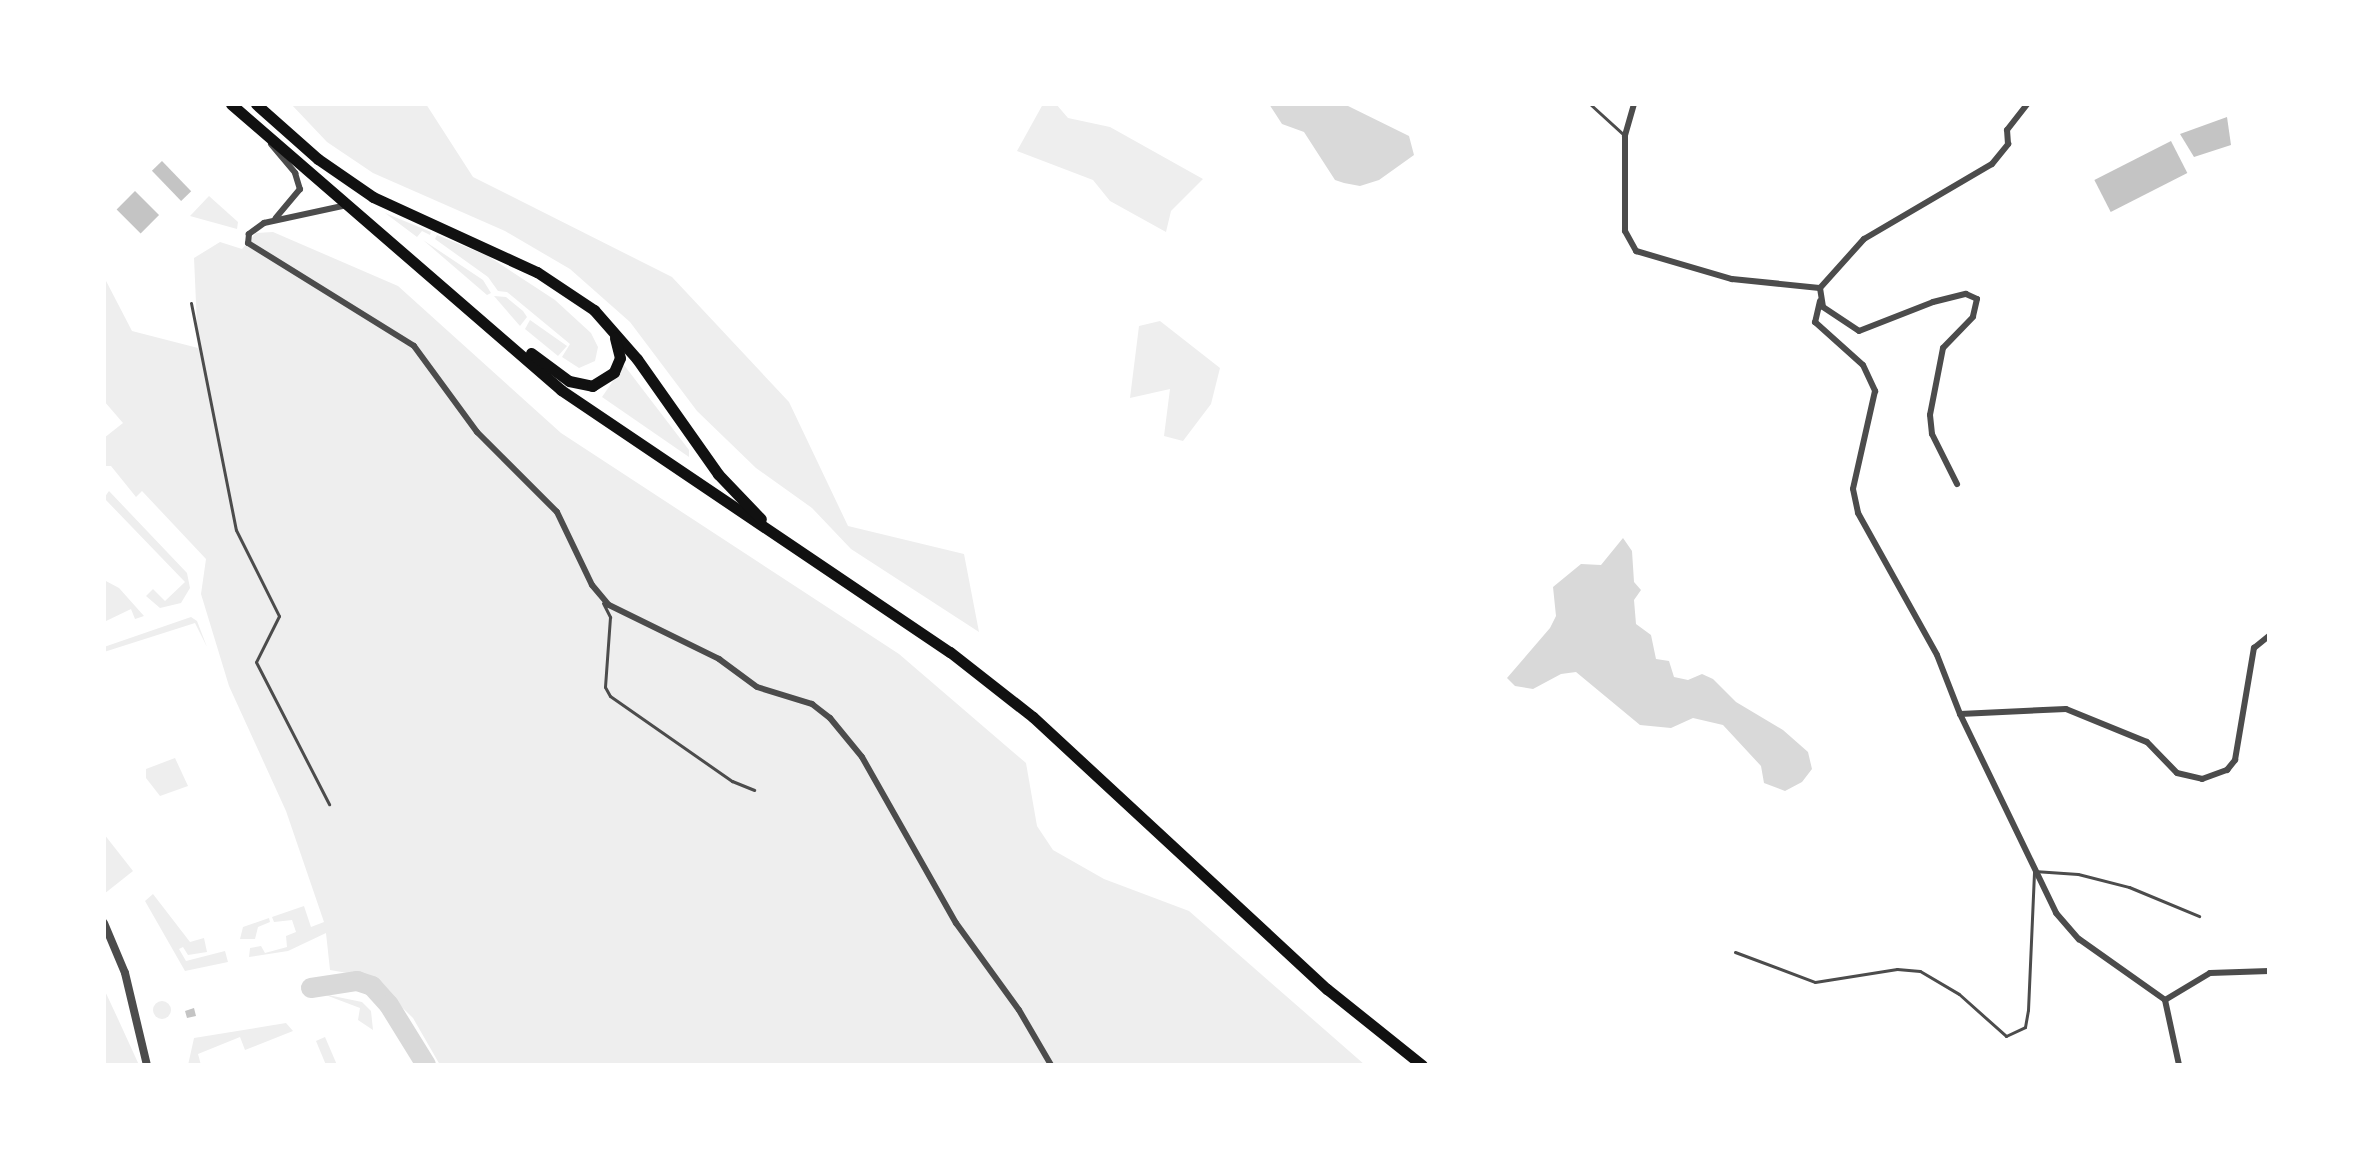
<!DOCTYPE html>
<style>
body{margin:0}
#map{position:relative;width:2373px;height:1169px;overflow:hidden;background:#fff;font-family:"Source Sans 3",sans-serif}
div>[style]{position:absolute}
[style*='--x']{left:calc(var(--x)*1px);top:calc(var(--y)*1px);width:calc(var(--w)*1px);rotate:calc(var(--a)*1deg)}
.green>*{inset:0;background:#eee}
.round{border-radius:50%}
.water>*{inset:0;background:#d9d9d9}
.river>*{height:20px;margin:-10px;padding:0 10px;transform-origin:10px;border-radius:10px;background:#d9d9d9}
.building>*{inset:0;background:#c4c4c4;transform-origin:0 0}
.service>*{height:3px;margin:-1.5px;padding:0 1.5px;transform-origin:1.5px;border-radius:1.5px;background:#4c4c4c}
.minor>*{height:6px;margin:-3px;padding:0 3px;transform-origin:3px;border-radius:3px;background:#4c4c4c}
.tertiary>*{height:8px;margin:-4px;padding:0 4px;transform-origin:4px;border-radius:4px;background:#4c4c4c}
.trunk>*{height:11px;margin:-5.5px;padding:0 5.5px;transform-origin:5.5px;border-radius:5.5px;background:#111}
span{translate:-50% -50%;white-space:nowrap;text-align:center;line-height:1.15;-webkit-text-stroke:8px #fff;paint-order:stroke}
.frame{position:absolute;inset:0;border:106px solid #fff;pointer-events:none}
</style>
<div id="map">
<div class="green">
<i style="clip-path:polygon(291px 104px,426px 104px,473px 177px,672px 277px,789px 402px,848px 526px,964px 554px,979px 632px,851px 549px,812px 508px,756px 468px,697px 411px,630px 322px,570px 269px,505px 231px,373px 173px,327px 142px)"></i>
<i style="clip-path:polygon(1043px 104px,1056px 104px,1068px 118px,1110px 127px,1203px 179px,1171px 211px,1166px 232px,1110px 201px,1093px 180px,1017px 151px)"></i>
<i style="clip-path:polygon(209px 196px,238px 222px,237px 229px,190px 216px)"></i>
<i style="clip-path:polygon(385px 213px,431px 232px,430px 235px,422px 231px,417px 237px)"></i>
<i style="clip-path:polygon(273px 232px,398px 286px,561px 433px,899px 654px,1026px 763px,1037px 826px,1053px 850px,1104px 879px,1189px 911px,1365px 1065px,440px 1065px,413px 1018px,371px 977px,330px 970px,326px 933px,288px 951px,249px 957px,250px 948px,261px 946px,265px 953px,287px 947px,286px 936px,296px 932px,292px 920px,274px 922px,272px 917px,304px 906px,311px 927px,324px 922px,286px 811px,229px 686px,201px 594px,206px 559px,142px 491px,136px 497px,111px 466px,104px 466px,104px 438px,123px 423px,104px 401px,104px 277px,132px 331px,198px 348px,194px 258px,220px 242px,242px 249px,256px 233px)"></i>
<i style="clip-path:polygon(437px 235px,488px 256px,555px 300px,591px 333px,598px 347px,595px 361px,579px 368px,562px 357px,570px 344px,507px 292px,498px 291px,488px 277px,435px 239px)"></i>
<i style="clip-path:polygon(423px 240px,483px 280px,491px 293px,487px 295px)"></i>
<i style="clip-path:polygon(494px 296px,506px 297px,523px 311px,527px 317px,520px 326px)"></i>
<i style="clip-path:polygon(530px 320px,567px 346px,558px 356px,525px 329px)"></i>
<i style="clip-path:polygon(1160px 321px,1220px 368px,1211px 404px,1183px 441px,1164px 436px,1170px 389px,1130px 398px,1139px 326px)"></i>
<i style="clip-path:polygon(624px 365px,689px 450px,689px 457px,602px 397px)"></i>
<i style="clip-path:polygon(109px 491px,187px 573px,190px 588px,181px 603px,160px 608px,146px 596px,153px 589px,165px 601px,185px 582px,104px 498px)"></i>
<i style="clip-path:polygon(104px 580px,119px 588px,144px 616px,135px 619px,131px 609px,104px 622px)"></i>
<i style="clip-path:polygon(191px 617px,197px 621px,207px 647px,195px 623px,104px 652px,104px 647px)"></i>
<i style="clip-path:polygon(175px 758px,188px 786px,160px 796px,146px 778px,146px 769px)"></i>
<i style="clip-path:polygon(104px 834px,133px 871px,104px 894px)"></i>
<i style="clip-path:polygon(153px 894px,190px 942px,204px 938px,207px 952px,188px 955px,183px 947px,179px 949px,186px 961px,225px 951px,228px 962px,185px 971px,145px 901px)"></i>
<i style="clip-path:polygon(269px 918px,270px 922px,258px 927px,255px 939px,240px 939px,243px 927px)"></i>
<i style="clip-path:polygon(104px 989px,118px 1019px,139px 1065px,104px 1065px)"></i>
<i style="clip-path:polygon(323px 994px,362px 1002px,371px 1011px,373px 1030px,358px 1020px,360px 1008px)"></i>
<i class="round" style="left:153px;top:1001px;width:18px;height:18px"></i>
<i style="clip-path:polygon(286px 1023px,293px 1031px,245px 1050px,240px 1037px,198px 1054px,201px 1065px,188px 1065px,194px 1038px)"></i>
<i style="clip-path:polygon(325px 1037px,337px 1065px,326px 1065px,316px 1041px)"></i>
</div>
<div class="water">
<i style="clip-path:polygon(1269px 104px,1344px 104px,1409px 136px,1414px 155px,1379px 180px,1360px 186px,1344px 183px,1335px 180px,1304px 132px,1282px 124px)"></i>
<i style="clip-path:polygon(1623px 538px,1632px 551px,1634px 582px,1641px 590px,1634px 600px,1636px 624px,1651px 635px,1656px 659px,1669px 661px,1674px 677px,1688px 680px,1702px 674px,1713px 679px,1736px 702px,1783px 730px,1808px 752px,1812px 769px,1802px 782px,1785px 791px,1764px 783px,1761px 766px,1723px 725px,1693px 718px,1671px 728px,1640px 725px,1576px 672px,1561px 674px,1533px 689px,1515px 686px,1507px 678px,1550px 628px,1556px 616px,1553px 587px,1581px 564px,1601px 565px)"></i>
</div>
<div class="river">
<i style="--x:311;--y:988;--w:47;--a:-8.7"></i>
<i style="--x:357;--y:981;--w:16;--a:18"></i>
<i style="--x:372;--y:986;--w:25;--a:48"></i>
<i style="--x:389;--y:1005;--w:70;--a:58.3"></i>
</div>
<div class="building">
<i style="clip-path:polygon(2227px 117px,2231px 145px,2194px 157px,2180px 134px)"></i>
<i style="left:2171px;top:141px;width:36px;height:86px;rotate:63deg"></i>
<i style="left:162px;top:161px;width:42px;height:14px;rotate:46deg"></i>
<i style="left:135px;top:191px;width:34px;height:26px;rotate:45deg"></i>
<i style="clip-path:polygon(194px 1008px,196px 1016px,187px 1018px,185px 1011px)"></i>
</div>
<div class="service">
<i style="--x:1590;--y:104;--w:47;--a:42.4"></i>
<i style="--x:191;--y:303;--w:231;--a:78.8"></i>
<i style="--x:236;--y:530;--w:96;--a:63.4"></i>
<i style="--x:279;--y:616;--w:51;--a:116.6"></i>
<i style="--x:256;--y:662;--w:160;--a:62.8"></i>
<i style="--x:603;--y:603;--w:16;--a:63"></i>
<i style="--x:610;--y:617;--w:70;--a:94.1"></i>
<i style="--x:605;--y:687;--w:10;--a:61"></i>
<i style="--x:610;--y:696;--w:149;--a:34.9"></i>
<i style="--x:732;--y:781;--w:24;--a:22"></i>
<i style="--x:1735;--y:952;--w:85;--a:20.6"></i>
<i style="--x:1815;--y:982;--w:83;--a:-9"></i>
<i style="--x:1897;--y:969;--w:23;--a:5"></i>
<i style="--x:1920;--y:971;--w:45;--a:30.5"></i>
<i style="--x:1959;--y:994;--w:63;--a:41.8"></i>
<i style="--x:2006;--y:1036;--w:21;--a:-25"></i>
<i style="--x:2025;--y:1027;--w:17;--a:-80"></i>
<i style="--x:2028;--y:1010;--w:139;--a:-87.5"></i>
<i style="--x:2034;--y:871;--w:44;--a:3.9"></i>
<i style="--x:2078;--y:874;--w:53;--a:14.3"></i>
<i style="--x:2129;--y:887;--w:76;--a:22.5"></i>
</div>
<div class="minor">
<i style="--x:1634;--y:104;--w:33;--a:106"></i>
<i style="--x:1625;--y:136;--w:95;--a:90"></i>
<i style="--x:1625;--y:231;--w:23;--a:61"></i>
<i style="--x:1636;--y:251;--w:100;--a:16.3"></i>
<i style="--x:1732;--y:279;--w:88;--a:5.8"></i>
<i style="--x:271;--y:144;--w:38;--a:50"></i>
<i style="--x:295;--y:173;--w:17;--a:73"></i>
<i style="--x:300;--y:189;--w:38;--a:130"></i>
<i style="--x:347;--y:205;--w:85;--a:167.8"></i>
<i style="--x:264;--y:223;--w:19;--a:144"></i>
<i style="--x:249;--y:234;--w:9;--a:96"></i>
<i style="--x:248;--y:243;--w:195;--a:31.8"></i>
<i style="--x:414;--y:346;--w:107;--a:53.8"></i>
<i style="--x:477;--y:432;--w:113;--a:45"></i>
<i style="--x:557;--y:512;--w:81;--a:64.4"></i>
<i style="--x:592;--y:585;--w:26;--a:50"></i>
<i style="--x:609;--y:605;--w:123;--a:26.1"></i>
<i style="--x:719;--y:659;--w:47;--a:36.4"></i>
<i style="--x:757;--y:687;--w:58;--a:17.2"></i>
<i style="--x:812;--y:704;--w:23;--a:38"></i>
<i style="--x:830;--y:718;--w:50;--a:50.6"></i>
<i style="--x:862;--y:757;--w:191;--a:60.5"></i>
<i style="--x:956;--y:923;--w:107;--a:54.1"></i>
<i style="--x:1019;--y:1010;--w:64;--a:59.8"></i>
<i style="--x:1820;--y:288;--w:19;--a:81"></i>
<i style="--x:1823;--y:307;--w:43;--a:33.7"></i>
<i style="--x:1859;--y:331;--w:79;--a:-21.4"></i>
<i style="--x:1933;--y:302;--w:34;--a:-14"></i>
<i style="--x:1966;--y:294;--w:12;--a:24"></i>
<i style="--x:1977;--y:299;--w:18;--a:103"></i>
<i style="--x:1973;--y:317;--w:43;--a:134.1"></i>
<i style="--x:1943;--y:348;--w:68;--a:101"></i>
<i style="--x:1930;--y:415;--w:19;--a:84"></i>
<i style="--x:1932;--y:434;--w:56;--a:63.4"></i>
<i style="--x:1820;--y:288;--w:66;--a:-48.1"></i>
<i style="--x:1864;--y:239;--w:148;--a:-30.4"></i>
<i style="--x:1992;--y:164;--w:26;--a:-51"></i>
<i style="--x:2008;--y:144;--w:14;--a:-94"></i>
<i style="--x:2007;--y:130;--w:33;--a:-52"></i>
<i style="--x:1820;--y:301;--w:22;--a:103"></i>
<i style="--x:1815;--y:322;--w:64;--a:41.9"></i>
<i style="--x:1863;--y:365;--w:29;--a:65"></i>
<i style="--x:1875;--y:391;--w:100;--a:102.7"></i>
<i style="--x:1853;--y:489;--w:25;--a:78"></i>
<i style="--x:1858;--y:513;--w:162;--a:60.9"></i>
<i style="--x:1937;--y:655;--w:63;--a:68.7"></i>
<i style="--x:1960;--y:714;--w:221;--a:64.2"></i>
<i style="--x:2056;--y:913;--w:35;--a:49"></i>
<i style="--x:2079;--y:939;--w:105;--a:35.3"></i>
<i style="--x:2165;--y:1000;--w:66;--a:77.8"></i>
<i style="--x:1960;--y:714;--w:106;--a:-2.7"></i>
<i style="--x:2066;--y:709;--w:87;--a:22.2"></i>
<i style="--x:2147;--y:742;--w:43;--a:45.9"></i>
<i style="--x:2177;--y:773;--w:26;--a:13"></i>
<i style="--x:2202;--y:779;--w:27;--a:-20"></i>
<i style="--x:2227;--y:770;--w:13;--a:-51"></i>
<i style="--x:2235;--y:760;--w:114;--a:-80.4"></i>
<i style="--x:2254;--y:648;--w:19;--a:-39"></i>
<i style="--x:2165;--y:1000;--w:52;--a:-31"></i>
<i style="--x:2210;--y:973;--w:59;--a:-1.9"></i>
</div>
<div class="tertiary">
<i style="--x:104;--y:923;--w:54;--a:67.2"></i>
<i style="--x:125;--y:973;--w:95;--a:76.6"></i>
</div>
<div class="trunk">
<i style="--x:231;--y:104;--w:437;--a:40.9"></i>
<i style="--x:561;--y:390;--w:469;--a:34"></i>
<i style="--x:950;--y:652;--w:105;--a:38.1"></i>
<i style="--x:1033;--y:717;--w:401;--a:42.8"></i>
<i style="--x:1327;--y:989;--w:122;--a:38.7"></i>
<i style="--x:256;--y:104;--w:83;--a:41.6"></i>
<i style="--x:318;--y:159;--w:67;--a:34.6"></i>
<i style="--x:373;--y:197;--w:180;--a:24.6"></i>
<i style="--x:537;--y:272;--w:69;--a:33.7"></i>
<i style="--x:594;--y:310;--w:65;--a:48.7"></i>
<i style="--x:637;--y:359;--w:141;--a:54.8"></i>
<i style="--x:718;--y:474;--w:62;--a:46.3"></i>
<i style="--x:531;--y:353;--w:47;--a:36.4"></i>
<i style="--x:569;--y:381;--w:24;--a:12"></i>
<i style="--x:592;--y:386;--w:26;--a:-32"></i>
<i style="--x:614;--y:372;--w:15;--a:-67"></i>
<i style="--x:620;--y:358;--w:21;--a:-104"></i>
</div>
<div class="frame"></div>
</div>
